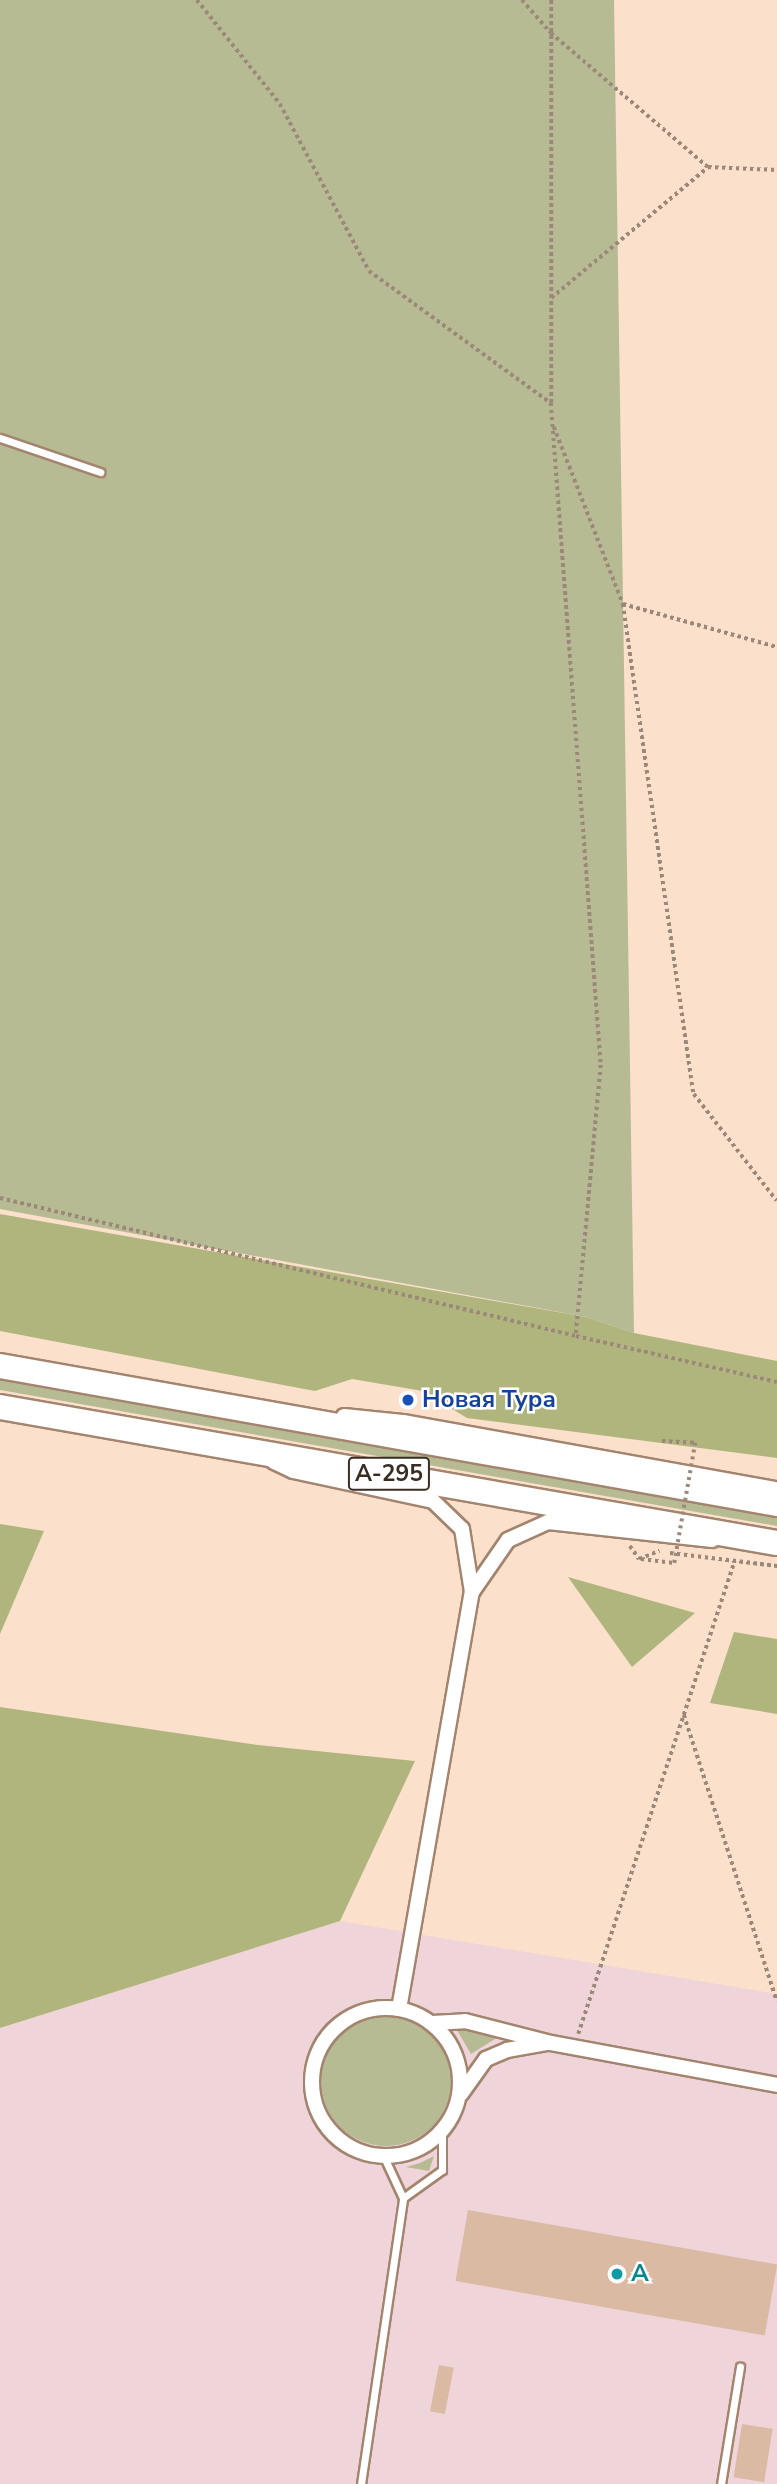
<!DOCTYPE html>
<html>
<head>
<meta charset="utf-8">
<style>
	body { margin:0 }
	#map { position:relative; width:777px; height:2484px; overflow:hidden; background:#fbe0cc; font-family:"Nunito Sans",sans-serif }
	div>[style] { position:absolute }
	.commercial>* { inset:0; background:#efd4d9 }
	.green>* { inset:0; background:#b7bb94 }
	.round { border-radius:50% }
	.forest>* { inset:0; background:#b0b57e }
	.building>* { inset:0; background:#dabaa2; transform-origin:0 0 }
	.path>* { height:3.5px; margin-top:-1.75px; transform-origin:0; background:repeating-linear-gradient(90deg,#9c8879 0 3.5px,transparent 0 7px) }
	.roads { filter:drop-shadow(2px 0 #a3846e) drop-shadow(-2px 0 #a3846e) drop-shadow(0 2px #a3846e) drop-shadow(0 -2px #a3846e) }
	.service>* { height:7px; margin:-3.5px; padding:0 3.5px; transform-origin:3.5px; border-radius:3.5px; background:#fff }
	.minor>* { height:14px; margin:-7px; padding:0 7px; transform-origin:7px; border-radius:7px; background:#fff }
	.minor>.ring { margin:-7px; padding:0; box-sizing:content-box; background:none; border:14px solid #fff; border-radius:50% }
	.trunk>* { height:24px; margin:-12px; padding:0 12px; transform-origin:12px; border-radius:12px; background:#fff }
	.path-bridge>* { height:3.5px; margin-top:-1.75px; transform-origin:0; background:repeating-linear-gradient(90deg,#9c8879 0 3.5px,transparent 0 7px) }
	.dots>* { width:19px; height:19px; translate:-50% -50%; box-sizing:border-box; border:4px solid #fff; border-radius:50% }
	span { translate:-50% -50%; white-space:nowrap; text-align:center; line-height:1.15; -webkit-text-stroke:5px #fff; paint-order:stroke }
	.shield-label span { padding:2px 5px; background:#fff; border:2px solid; border-radius:5px; -webkit-text-stroke-width:0 }
	.shield-label { font-size:23px; color:#392c23; font-weight:700 }
	.transit-label { font-size:24px; color:#164399; font-weight:700 }
	.left { translate:0 -50%; text-align:left }
	.culture-label { font-size:24px; color:#0d838f; font-weight:700 }
</style>
</head>
<body>
<div id="map">
	<div class="commercial">
		<div style="clip-path:polygon(340px 1921px,777px 1994px,777px 2484px,0 2484px,0 2028px)"></div>
	</div>
	<div class="green">
		<div style="clip-path:polygon(0 0,614px 0,634px 1333px,586px 1317px,0 1209px)"></div>
		<div style="clip-path:polygon(0 1380px,777px 1514px,777px 1526px,0 1390px)"></div>
		<div class="round" style="left:321px;top:2016px;width:130px;height:130px"></div>
		<div style="clip-path:polygon(454px 2025px,514px 2037px,495px 2039px,471px 2054px)"></div>
		<div style="clip-path:polygon(434px 2156px,429px 2171px,406px 2167px,420px 2163px)"></div>
	</div>
	<div class="forest">
		<div style="clip-path:polygon(0 1214px,586px 1317px,634px 1333px,777px 1361px,777px 1458px,467px 1418px,423px 1391px,352px 1379px,315px 1391px,0 1331px)"></div>
		<div style="clip-path:polygon(0 1524px,44px 1531px,0 1634px)"></div>
		<div style="clip-path:polygon(568px 1577px,695px 1613px,632px 1667px)"></div>
		<div style="clip-path:polygon(734px 1632px,777px 1639px,777px 1714px,710px 1703px)"></div>
		<div style="clip-path:polygon(0 1707px,258px 1745px,415px 1761px,340px 1921px,0 2028px)"></div>
	</div>
	<div class="building">
		<div style="left:468px;top:2210px;width:314px;height:72px;rotate:10deg"></div>
		<div style="left:439px;top:2365px;width:15px;height:47px;rotate:11deg"></div>
		<div style="left:742px;top:2424px;width:31px;height:54px;rotate:9deg"></div>
	</div>
	<div class="path">
		<div style="left:197px;top:0;width:133px;rotate:51.4deg"></div>
		<div style="left:280px;top:104px;width:189px;rotate:61.9deg"></div>
		<div style="left:369px;top:271px;width:225px;rotate:36deg"></div>
		<div style="left:551px;top:403px;width:664px;rotate:85.68deg"></div>
		<div style="left:601px;top:1065px;width:272px;rotate:95.3deg"></div>
		<div style="left:576px;top:1336px;width:206px;rotate:12.9deg"></div>
		<div style="left:522px;top:0;width:44px;rotate:48.7deg"></div>
		<div style="left:551px;top:33px;width:206px;rotate:40.5deg"></div>
		<div style="left:708px;top:167px;width:69px;rotate:2.5deg"></div>
		<div style="left:551px;top:298px;width:204px;rotate:-39.8deg"></div>
		<div style="left:551px;top:403px;width:403px;rotate:-90deg"></div>
		<div style="left:554px;top:427px;width:190px;rotate:68.7deg"></div>
		<div style="left:623px;top:604px;width:495px;rotate:81.8deg"></div>
		<div style="left:694px;top:1094px;width:135px;rotate:52.2deg"></div>
		<div style="left:623px;top:604px;width:160px;rotate:15.6deg"></div>
		<div style="left:0;top:1198px;width:592px;rotate:13.47deg"></div>
		<div style="left:662px;top:1441px;width:33px;rotate:3deg"></div>
		<div style="left:630px;top:1546px;width:16px;rotate:55deg"></div>
		<div style="left:639px;top:1559px;width:22px;rotate:-22deg"></div>
		<div style="left:670px;top:1553px;width:108px;rotate:6.9deg"></div>
		<div style="left:641px;top:1559px;width:33px;rotate:7deg"></div>
		<div style="left:684px;top:1715px;width:301px;rotate:72deg"></div>
		<div style="left:578px;top:2034px;width:498px;rotate:-71.7deg"></div>
	</div>
	<div class="roads">
		<div class="service">
			<div style="left:0;top:438px;width:106px;rotate:18.8deg"></div>
			<div style="left:403px;top:2198px;width:48px;rotate:-35.7deg"></div>
			<div style="left:442px;top:2170px;width:38px;rotate:-90deg"></div>
			<div style="left:361px;top:2484px;width:289px;rotate:-81.6deg"></div>
			<div style="left:403px;top:2198px;width:45px;rotate:-114.9deg"></div>
			<div style="left:721px;top:2484px;width:119px;rotate:-80.8deg"></div>
		</div>
		<div class="minor">
			<div style="left:344px;top:1416px;width:59px;rotate:5.8deg"></div>
			<div style="left:403px;top:1422px;width:380px;rotate:10.2deg"></div>
			<div style="left:274px;top:1462px;width:21px;rotate:25deg"></div>
			<div style="left:293px;top:1471px;width:143px;rotate:12.1deg"></div>
			<div style="left:433px;top:1501px;width:40px;rotate:44deg"></div>
			<div style="left:462px;top:1529px;width:64px;rotate:81deg"></div>
			<div style="left:472px;top:1592px;width:63px;rotate:-55.3deg"></div>
			<div style="left:508px;top:1540px;width:44px;rotate:-24.2deg"></div>
			<div style="left:548px;top:1522px;width:165px;rotate:6.3deg"></div>
			<div class="ring" style="left:312px;top:2008px;width:134px;height:134px"></div>
			<div style="left:399px;top:2009px;width:423px;rotate:-80.1deg"></div>
			<div style="left:432px;top:2023px;width:33px;rotate:-3deg"></div>
			<div style="left:465px;top:2021px;width:89px;rotate:14.3deg"></div>
			<div style="left:551px;top:2043px;width:230px;rotate:10.5deg"></div>
			<div style="left:461px;top:2094px;width:43px;rotate:-54.5deg"></div>
			<div style="left:486px;top:2059px;width:23px;rotate:-23deg"></div>
			<div style="left:507px;top:2050px;width:40px;rotate:-10deg"></div>
		</div>
		<div class="trunk">
			<div style="left:0;top:1366px;width:789px;rotate:10.07deg"></div>
			<div style="left:0;top:1407px;width:789px;rotate:9.93deg"></div>
		</div>
	</div>
	<div class="path-bridge">
		<div style="left:674px;top:1563px;width:122px;rotate:-80.1deg"></div>
	</div>
	<div class="dots">
		<div style="left:408px;top:1400px;background:#1a4fb4"></div>
		<div style="left:617px;top:2274px;background:#0f9aa8"></div>
	</div>
	<div class="shield-label">
		<span style="left:389px;top:1474px">А-295</span>
	</div>
	<div class="transit-label">
		<span class="left" style="left:422px;top:1400px">Новая Тура</span>
	</div>
	<div class="culture-label">
		<span class="left" style="left:631px;top:2274px">А</span>
	</div>
</div>
</body>
</html>
